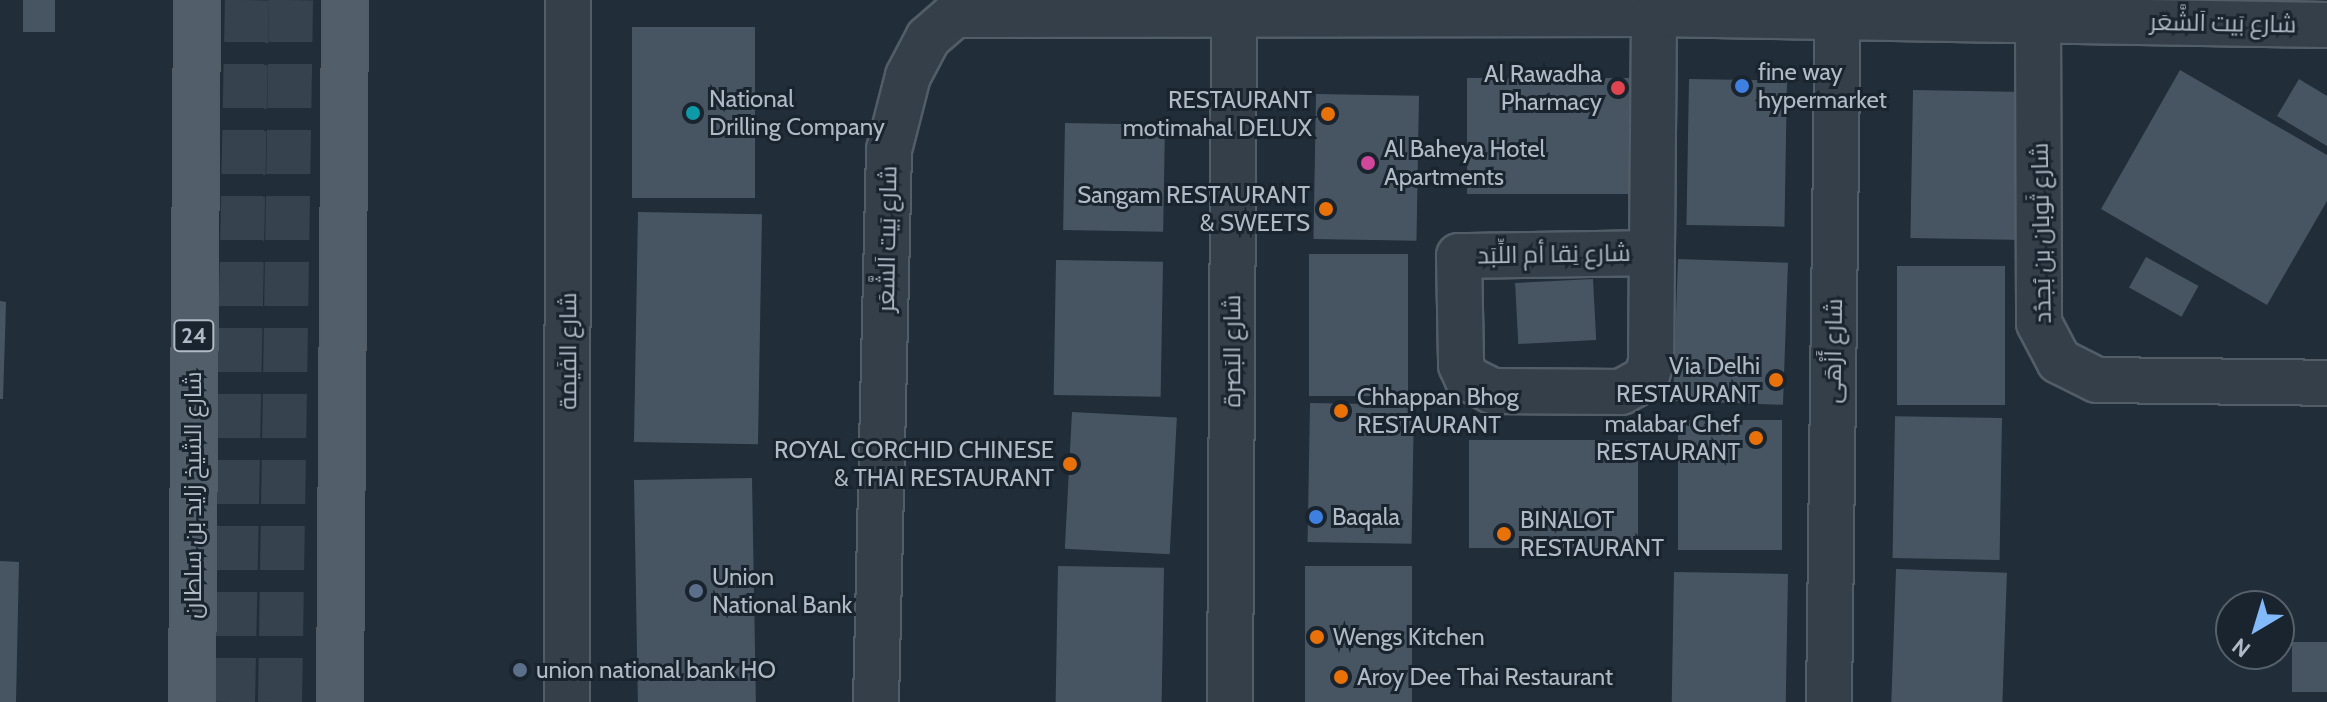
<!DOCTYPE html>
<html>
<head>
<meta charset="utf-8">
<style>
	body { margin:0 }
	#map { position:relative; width:2327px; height:702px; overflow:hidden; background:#212d39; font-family:Cabin,Cairo,sans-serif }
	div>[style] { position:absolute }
	.building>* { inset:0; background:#475563; transform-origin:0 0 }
	.highway-tunnel>* { height:44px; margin-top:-22px; transform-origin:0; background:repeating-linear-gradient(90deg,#36424e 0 44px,transparent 0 66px) }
	.roads { filter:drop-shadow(2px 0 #525d67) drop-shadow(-2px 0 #525d67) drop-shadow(0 2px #525d67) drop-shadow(0 -2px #525d67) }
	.minor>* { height:44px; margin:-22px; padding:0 22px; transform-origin:22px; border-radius:22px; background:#353f49 }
	.major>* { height:44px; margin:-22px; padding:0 22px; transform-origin:22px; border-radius:22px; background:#525e6a }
	.dots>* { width:22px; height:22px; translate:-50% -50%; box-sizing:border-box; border:4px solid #1a242e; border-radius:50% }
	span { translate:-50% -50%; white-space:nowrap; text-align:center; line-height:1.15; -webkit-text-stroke:6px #1a242e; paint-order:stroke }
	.shield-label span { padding:2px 6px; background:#1a242e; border:2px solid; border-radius:6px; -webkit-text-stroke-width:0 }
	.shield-label { font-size:22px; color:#afbac6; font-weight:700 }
	.street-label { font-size:24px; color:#afbac6 }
	.poi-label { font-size:24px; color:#afbac6 }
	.left { translate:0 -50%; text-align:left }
	.right { translate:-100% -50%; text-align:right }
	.north { position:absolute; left:2215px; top:590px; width:80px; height:80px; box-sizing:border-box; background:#1a242e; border:2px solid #56606b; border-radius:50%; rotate:218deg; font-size:22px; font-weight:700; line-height:32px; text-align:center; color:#afbac6 }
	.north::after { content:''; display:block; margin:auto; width:28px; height:36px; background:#82b9f8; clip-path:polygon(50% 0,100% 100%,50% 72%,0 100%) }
</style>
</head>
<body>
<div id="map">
	<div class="building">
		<div style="left:23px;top:0;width:32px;height:32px"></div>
		<div style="left:632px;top:27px;width:123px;height:171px"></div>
		<div style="clip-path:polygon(2180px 70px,2327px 155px,2327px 201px,2267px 305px,2101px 209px)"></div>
		<div style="left:1467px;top:78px;width:163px;height:116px"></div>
		<div style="left:1689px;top:79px;width:98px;height:146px;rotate:1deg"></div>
		<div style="clip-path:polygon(2299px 79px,2327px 96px,2327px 146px,2277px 116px)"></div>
		<div style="left:1913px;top:90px;width:114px;height:148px;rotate:1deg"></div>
		<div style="left:1316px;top:94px;width:103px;height:145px;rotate:1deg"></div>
		<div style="left:1065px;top:123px;width:100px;height:107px;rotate:1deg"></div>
		<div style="left:638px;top:212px;width:124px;height:230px;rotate:1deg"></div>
		<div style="left:1309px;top:254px;width:99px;height:142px"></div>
		<div style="left:2146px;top:257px;width:60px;height:35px;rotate:29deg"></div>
		<div style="left:1678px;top:259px;width:110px;height:142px;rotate:2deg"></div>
		<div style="left:1056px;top:260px;width:107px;height:135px;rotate:1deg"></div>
		<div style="left:2005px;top:266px;width:139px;height:108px;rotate:90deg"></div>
		<div style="left:1593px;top:279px;width:61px;height:78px;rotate:87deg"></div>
		<div style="clip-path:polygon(0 301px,6px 302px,3px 399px,0 399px)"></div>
		<div style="left:1310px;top:403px;width:104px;height:139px;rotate:1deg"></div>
		<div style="left:1072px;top:412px;width:105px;height:137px;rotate:3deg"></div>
		<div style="left:2002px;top:418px;width:142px;height:107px;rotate:91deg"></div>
		<div style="left:1782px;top:420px;width:130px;height:104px;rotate:90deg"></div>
		<div style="left:1469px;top:440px;width:169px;height:108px"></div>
		<div style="left:752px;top:478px;width:224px;height:118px;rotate:89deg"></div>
		<div style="clip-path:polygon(0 561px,19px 562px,16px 702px,0 702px)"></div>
		<div style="left:1058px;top:566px;width:106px;height:136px;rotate:1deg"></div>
		<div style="left:1412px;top:566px;width:136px;height:107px;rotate:90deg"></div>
		<div style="left:1896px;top:569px;width:111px;height:133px;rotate:2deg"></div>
		<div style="left:1674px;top:572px;width:114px;height:130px;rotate:1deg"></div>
		<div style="left:2292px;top:642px;width:35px;height:50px"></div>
	</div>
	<div class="highway-tunnel">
		<div style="left:233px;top:702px;width:702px;rotate:-88.86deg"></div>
		<div style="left:280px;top:702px;width:702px;rotate:-89.1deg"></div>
	</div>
	<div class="roads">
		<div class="minor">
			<div style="left:2038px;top:19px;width:304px;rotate:89.8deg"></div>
			<div style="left:2039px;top:323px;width:43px;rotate:62.2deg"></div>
			<div style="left:2059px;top:361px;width:42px;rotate:26.6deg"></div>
			<div style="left:2097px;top:380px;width:230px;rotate:0.7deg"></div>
			<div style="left:1652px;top:253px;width:193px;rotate:179.1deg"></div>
			<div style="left:1459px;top:256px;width:109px;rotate:88.9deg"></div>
			<div style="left:1461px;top:365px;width:14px;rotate:65deg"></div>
			<div style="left:1467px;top:378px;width:28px;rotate:27deg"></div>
			<div style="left:1492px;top:391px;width:129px;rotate:0.4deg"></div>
			<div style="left:1621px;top:392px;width:29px;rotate:-29deg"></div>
			<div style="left:1646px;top:378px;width:16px;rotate:-72deg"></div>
			<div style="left:1651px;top:363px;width:349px;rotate:-89.5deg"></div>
			<div style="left:567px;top:702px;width:702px;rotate:-89.92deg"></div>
			<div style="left:876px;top:702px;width:552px;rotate:-88.65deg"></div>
			<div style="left:889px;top:150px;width:76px;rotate:-75.6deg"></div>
			<div style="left:908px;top:76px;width:43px;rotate:-62.2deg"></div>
			<div style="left:928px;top:38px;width:35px;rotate:-41deg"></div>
			<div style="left:954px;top:15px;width:700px;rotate:-0.08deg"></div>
			<div style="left:1654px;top:14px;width:673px;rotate:0.94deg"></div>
			<div style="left:1230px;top:702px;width:702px;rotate:-89.67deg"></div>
			<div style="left:1829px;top:702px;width:702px;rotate:-89.27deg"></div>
		</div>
		<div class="major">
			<div style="left:192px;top:702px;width:702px;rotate:-89.59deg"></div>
			<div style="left:340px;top:702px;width:702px;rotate:-89.59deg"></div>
		</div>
	</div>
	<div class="dots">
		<div style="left:1742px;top:86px;background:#3f7fe0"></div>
		<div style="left:1618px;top:88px;background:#e0444e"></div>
		<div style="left:693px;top:113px;background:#0f9aa8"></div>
		<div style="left:1328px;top:114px;background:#e8710a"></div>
		<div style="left:1368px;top:163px;background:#d1479c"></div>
		<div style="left:1326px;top:209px;background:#e8710a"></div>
		<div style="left:1776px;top:380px;background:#e8710a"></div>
		<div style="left:1341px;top:411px;background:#e8710a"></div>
		<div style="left:1756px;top:438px;background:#e8710a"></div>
		<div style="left:1070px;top:464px;background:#e8710a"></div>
		<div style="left:1316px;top:517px;background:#3f7fe0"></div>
		<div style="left:1504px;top:534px;background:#e8710a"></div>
		<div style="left:696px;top:591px;background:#5c6f8a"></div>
		<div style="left:1317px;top:637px;background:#e8710a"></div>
		<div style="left:520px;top:670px;background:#5c6f8a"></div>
		<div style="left:1341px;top:677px;background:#e8710a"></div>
	</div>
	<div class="shield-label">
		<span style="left:194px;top:336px">24</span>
	</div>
	<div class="street-label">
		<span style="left:2223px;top:23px;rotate:1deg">شارع بَيت اَلشَّعَر</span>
		<span style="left:2041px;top:233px;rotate:-91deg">شارع ثَوبان بن بُجدُد</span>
		<span style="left:887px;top:239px;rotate:-89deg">شارع بَيت اَلشَّعَر</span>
		<span style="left:1554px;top:254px;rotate:-1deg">شارع نِقا أم اللِّبَد</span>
		<span style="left:568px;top:351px;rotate:-90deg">شارع الفَيمة</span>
		<span style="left:1232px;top:351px;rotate:-90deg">شارع البَصرة</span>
		<span style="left:1833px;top:351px;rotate:-89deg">شارع أَزْهَى</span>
		<span style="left:193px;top:495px;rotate:-90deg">شارع الشيخ زايد بن سلطان</span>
	</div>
	<div class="poi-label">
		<span class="left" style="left:1758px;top:86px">fine way<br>hypermarket</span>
		<span class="right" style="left:1602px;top:88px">Al Rawadha<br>Pharmacy</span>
		<span class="left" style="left:709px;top:113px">National<br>Drilling Company</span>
		<span class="right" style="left:1312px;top:114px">RESTAURANT<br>motimahal DELUX</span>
		<span class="left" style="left:1384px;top:163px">Al Baheya Hotel<br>Apartments</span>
		<span class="right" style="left:1310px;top:209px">Sangam RESTAURANT<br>&amp; SWEETS</span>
		<span class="right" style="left:1760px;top:380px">Via Delhi<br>RESTAURANT</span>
		<span class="left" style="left:1357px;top:411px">Chhappan Bhog<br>RESTAURANT</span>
		<span class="right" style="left:1740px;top:438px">malabar Chef<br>RESTAURANT</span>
		<span class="right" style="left:1054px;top:464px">ROYAL CORCHID CHINESE<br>&amp; THAI RESTAURANT</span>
		<span class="left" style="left:1332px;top:517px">Baqala</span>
		<span class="left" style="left:1520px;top:534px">BINALOT<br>RESTAURANT</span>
		<span class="left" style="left:712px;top:591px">Union<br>National Bank</span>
		<span class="left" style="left:1333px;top:637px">Wengs Kitchen</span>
		<span class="left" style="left:536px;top:670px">union national bank HO</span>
		<span class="left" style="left:1357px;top:677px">Aroy Dee Thai Restaurant</span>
	</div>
	<div class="north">N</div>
</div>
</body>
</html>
